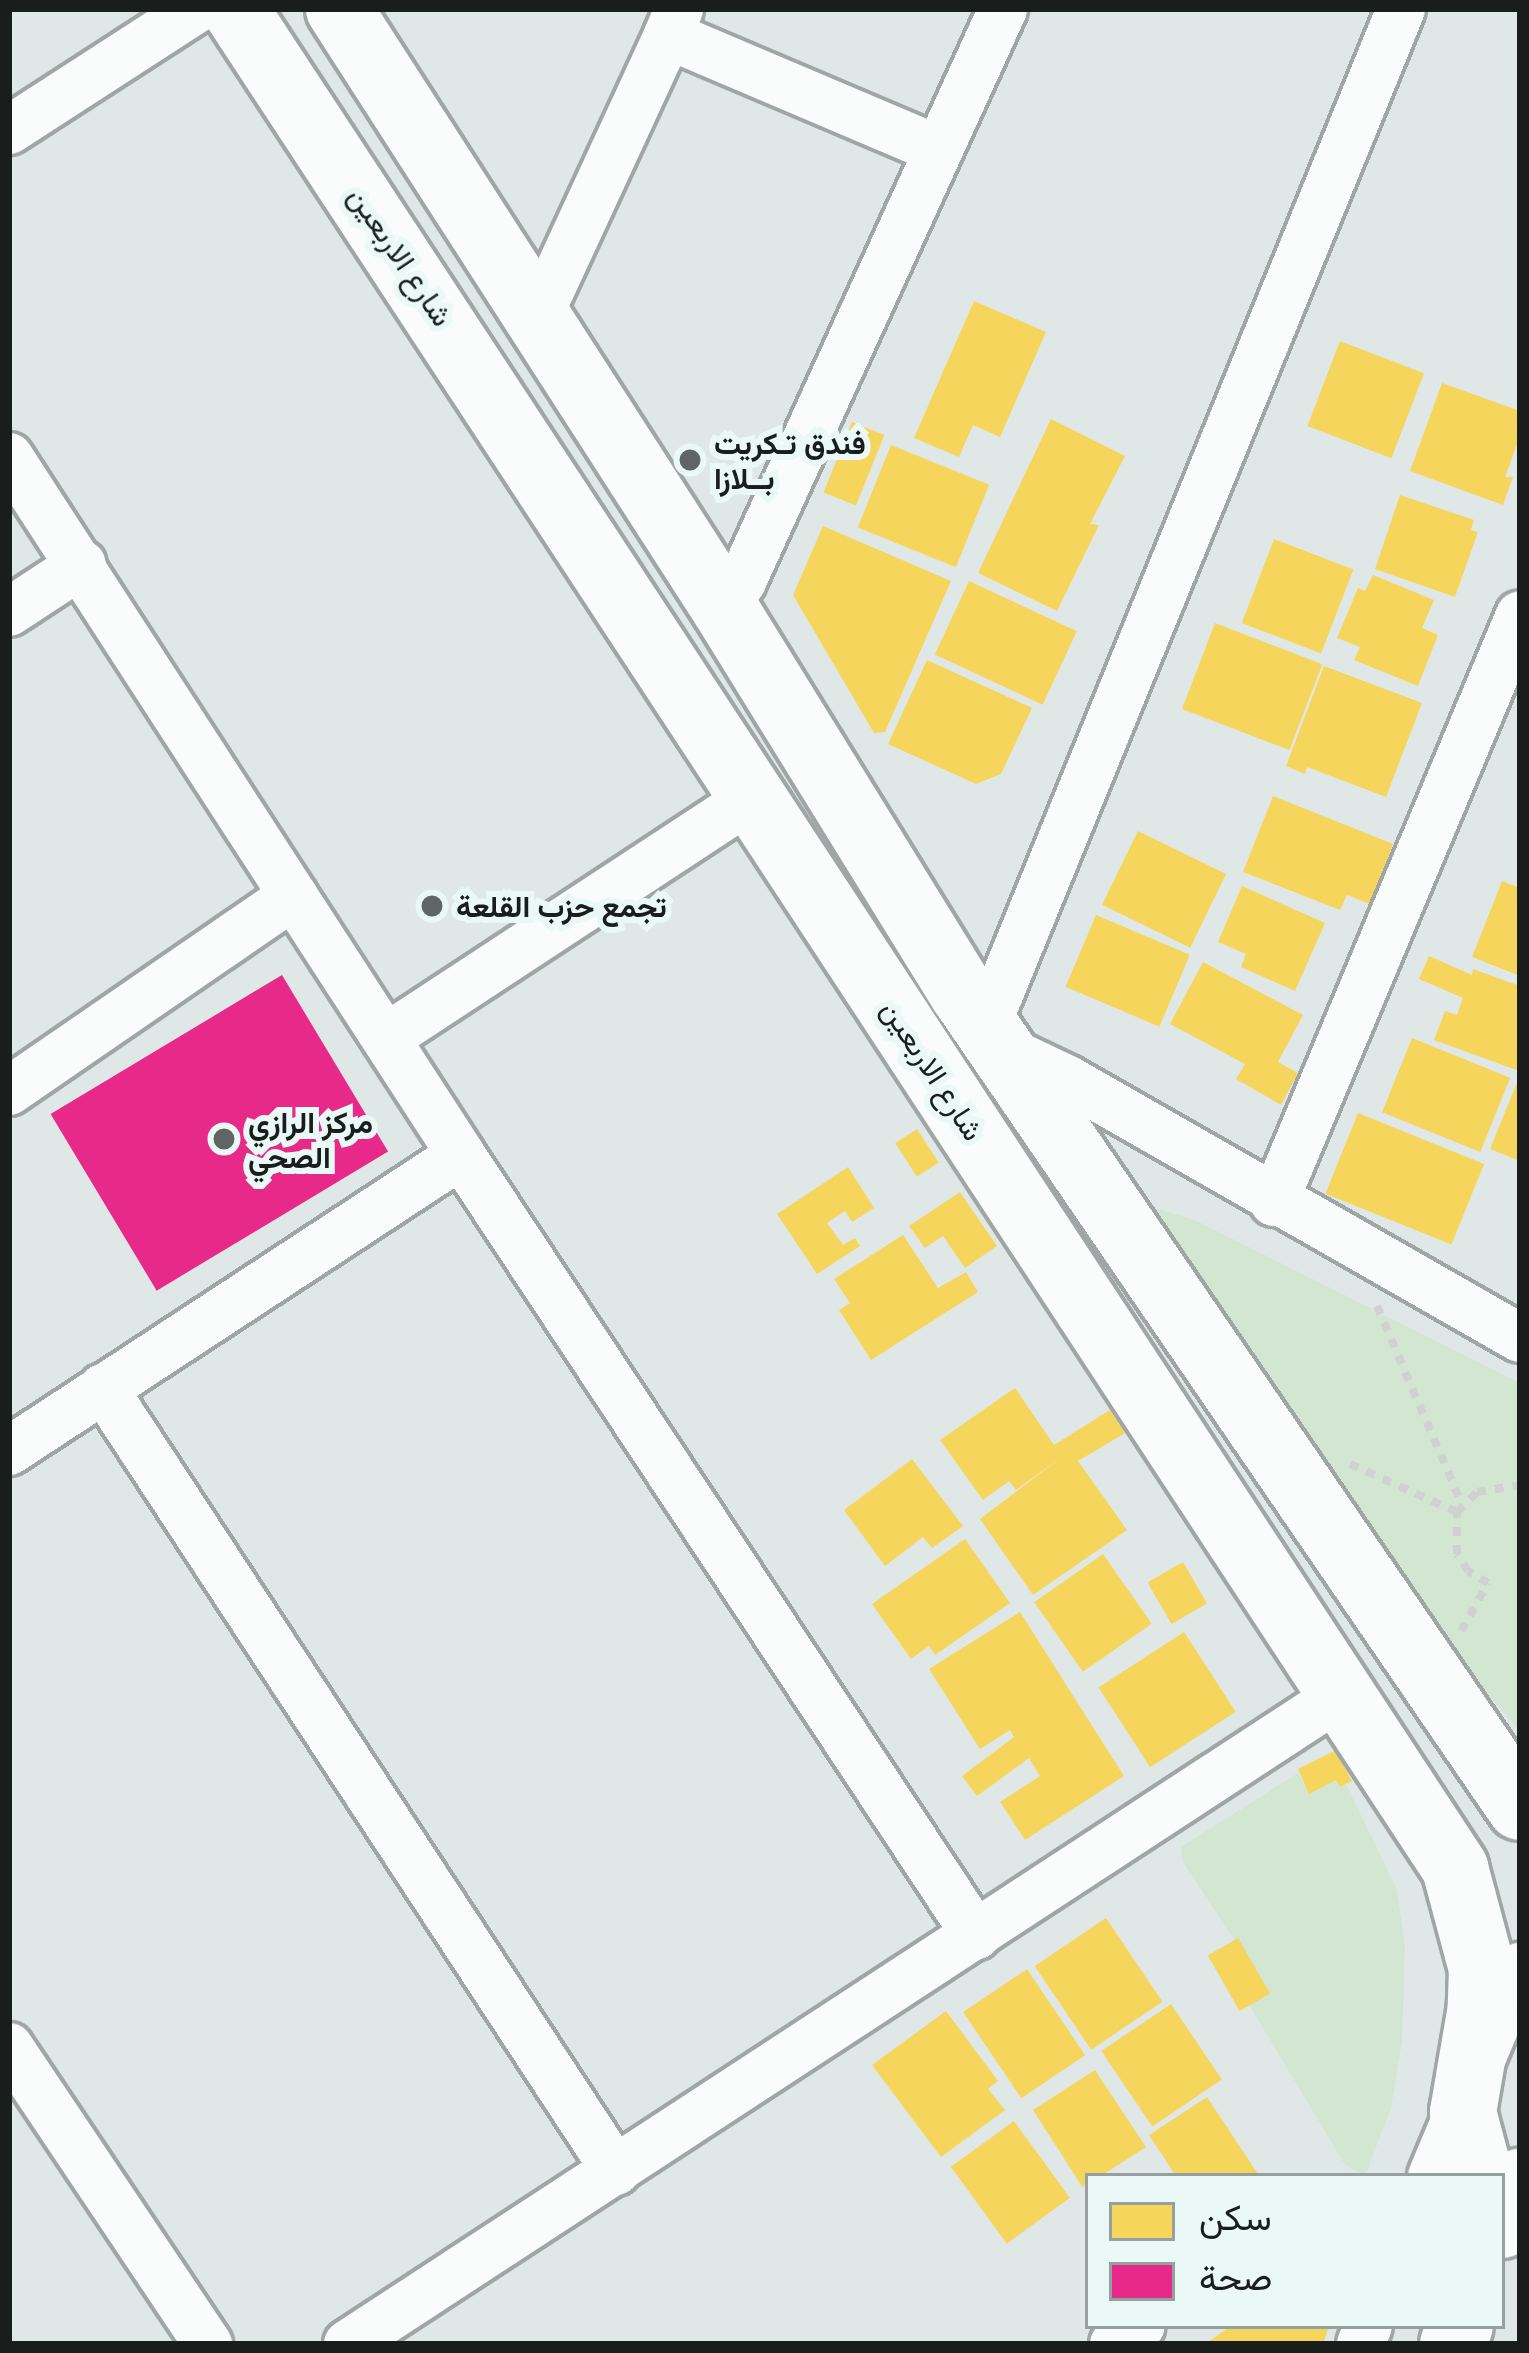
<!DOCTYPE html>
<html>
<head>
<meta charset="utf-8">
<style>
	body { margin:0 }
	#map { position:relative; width:1529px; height:2353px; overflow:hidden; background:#e0e8e7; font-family:Merriweather,Vazirmatn,serif }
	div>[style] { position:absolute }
	.green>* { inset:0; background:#d2e6d1 }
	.homes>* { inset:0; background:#f6d55c; transform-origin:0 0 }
	.health>* { inset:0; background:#e7298a; transform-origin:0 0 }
	.path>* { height:8px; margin-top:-4px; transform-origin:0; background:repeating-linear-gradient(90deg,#cfd2d1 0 9px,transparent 0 18px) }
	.roads { filter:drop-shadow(3px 0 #a0a6a5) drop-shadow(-3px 0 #a0a6a5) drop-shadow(0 3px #a0a6a5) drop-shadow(0 -3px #a0a6a5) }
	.minor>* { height:48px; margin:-24px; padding:0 24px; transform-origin:24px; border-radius:24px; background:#fafcfb }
	.secondary>* { height:66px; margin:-33px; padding:0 33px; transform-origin:33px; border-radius:33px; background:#fafcfb }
	.dots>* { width:33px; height:33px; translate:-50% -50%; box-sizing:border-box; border:6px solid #eaf9f6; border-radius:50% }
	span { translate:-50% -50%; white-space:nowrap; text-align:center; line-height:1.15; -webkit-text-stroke:12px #eaf9f6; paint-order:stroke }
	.street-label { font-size:30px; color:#191e1d }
	.poi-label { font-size:30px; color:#191e1d; font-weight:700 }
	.left { translate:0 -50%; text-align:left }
	.frame { position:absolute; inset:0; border:12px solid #191e1d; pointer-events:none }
	.legend { position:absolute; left:1085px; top:2173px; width:420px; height:156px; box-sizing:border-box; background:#eaf9f6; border:3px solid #96a19f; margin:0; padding:15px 21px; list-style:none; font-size:36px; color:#191e1d }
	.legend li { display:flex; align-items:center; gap:24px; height:60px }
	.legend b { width:60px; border:3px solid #96a19f }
</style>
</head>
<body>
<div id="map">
	<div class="green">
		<div style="clip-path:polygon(1124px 1199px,1195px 1220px,1520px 1383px,1520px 1731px,1403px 1596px)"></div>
		<div style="clip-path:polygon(1298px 1773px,1309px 1793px,1336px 1780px,1340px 1787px,1346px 1784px,1397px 1890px,1405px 1946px,1402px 2041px,1391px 2108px,1365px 2176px,1345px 2165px,1249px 2005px,1269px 1993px,1183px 1862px,1181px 1847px)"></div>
	</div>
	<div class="homes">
		<div style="clip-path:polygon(974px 301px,1046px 332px,1000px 437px,973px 425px,959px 457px,914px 438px)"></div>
		<div style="left:1340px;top:341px;width:90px;height:91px;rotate:21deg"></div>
		<div style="clip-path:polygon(1442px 383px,1520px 411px,1520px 436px,1505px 477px,1513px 477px,1503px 505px,1410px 471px)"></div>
		<div style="clip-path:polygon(1051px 419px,1125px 456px,1090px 524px,1099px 525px,1057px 611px,978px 573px)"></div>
		<div style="left:852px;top:422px;width:35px;height:76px;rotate:22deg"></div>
		<div style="left:891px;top:445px;width:106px;height:89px;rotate:22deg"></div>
		<div style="clip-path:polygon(1400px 495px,1474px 520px,1471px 530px,1478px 532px,1455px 597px,1375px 569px)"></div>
		<div style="clip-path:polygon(823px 526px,951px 581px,885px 732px,874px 733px,793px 595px)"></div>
		<div style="left:1274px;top:539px;width:85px;height:90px;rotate:21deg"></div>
		<div style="clip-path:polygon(1373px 575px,1434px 600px,1422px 628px,1438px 635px,1418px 686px,1354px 660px,1360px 647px,1337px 638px,1358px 588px,1365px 591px)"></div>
		<div style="left:969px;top:581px;width:119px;height:81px;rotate:25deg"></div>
		<div style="left:1215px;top:623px;width:115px;height:92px;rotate:21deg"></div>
		<div style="clip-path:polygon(927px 660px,1032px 708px,1001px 774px,976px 784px,888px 744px)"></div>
		<div style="clip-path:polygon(1324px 666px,1422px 703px,1386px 797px,1307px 767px,1305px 774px,1286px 766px)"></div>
		<div style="clip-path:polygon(1273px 796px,1393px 844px,1370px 904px,1347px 895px,1340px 910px,1243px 872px)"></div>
		<div style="left:1138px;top:831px;width:98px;height:82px;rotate:26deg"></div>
		<div style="clip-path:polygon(1502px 881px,1520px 888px,1520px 976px,1472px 957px)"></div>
		<div style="clip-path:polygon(1242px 886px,1325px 923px,1295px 991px,1241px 967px,1246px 954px,1218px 942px)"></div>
		<div style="left:1096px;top:915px;width:102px;height:78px;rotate:23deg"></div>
		<div style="clip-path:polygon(1429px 956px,1472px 975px,1473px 969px,1520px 986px,1519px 1071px,1434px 1040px,1445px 1011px,1457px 1015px,1463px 998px,1419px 979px)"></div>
		<div style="clip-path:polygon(1203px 962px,1303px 1015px,1278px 1062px,1298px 1073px,1281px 1105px,1236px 1079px,1245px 1064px,1170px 1024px)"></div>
		<div style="left:1412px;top:1038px;width:106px;height:80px;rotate:22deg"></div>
		<div style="clip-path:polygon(1520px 1075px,1520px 1161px,1490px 1149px)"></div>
		<div style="left:1358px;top:1113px;width:136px;height:87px;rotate:22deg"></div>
		<div style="left:917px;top:1129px;width:40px;height:26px;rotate:57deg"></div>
		<div style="clip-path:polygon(848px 1167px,874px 1208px,852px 1222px,845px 1211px,827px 1223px,843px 1245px,855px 1238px,860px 1246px,817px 1274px,777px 1214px)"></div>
		<div style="clip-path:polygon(960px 1192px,997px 1246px,965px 1268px,943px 1236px,925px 1248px,909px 1226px)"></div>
		<div style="clip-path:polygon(903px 1235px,938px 1288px,966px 1272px,978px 1292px,871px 1360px,839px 1310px,850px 1303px,834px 1279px)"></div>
		<div style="clip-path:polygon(1015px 1388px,1054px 1445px,1110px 1410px,1125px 1433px,1078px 1461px,1127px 1530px,1033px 1595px,980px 1519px,1063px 1456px,1016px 1490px,1009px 1481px,983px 1500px,940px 1440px)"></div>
		<div style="clip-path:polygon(912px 1459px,963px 1526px,932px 1548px,923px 1537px,885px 1566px,844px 1510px)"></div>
		<div style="clip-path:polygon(965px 1539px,1010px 1603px,935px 1655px,929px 1646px,911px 1659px,872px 1604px)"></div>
		<div style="left:1103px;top:1554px;width:85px;height:84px;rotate:55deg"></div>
		<div style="left:1183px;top:1562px;width:48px;height:41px;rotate:60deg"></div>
		<div style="clip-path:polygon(1020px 1612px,1124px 1776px,1025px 1840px,1000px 1802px,1040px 1776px,1029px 1758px,977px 1796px,962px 1776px,1014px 1737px,1010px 1730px,980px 1749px,929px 1669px)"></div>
		<div style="left:1184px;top:1632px;width:95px;height:102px;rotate:57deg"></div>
		<div style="clip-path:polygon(1336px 1750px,1352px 1781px,1340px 1787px,1336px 1780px,1309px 1794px,1298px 1769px)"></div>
		<div style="left:1106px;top:1918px;width:101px;height:86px;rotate:56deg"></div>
		<div style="left:1238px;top:1938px;width:64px;height:35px;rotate:60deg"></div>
		<div style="left:1027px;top:1969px;width:104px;height:77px;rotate:56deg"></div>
		<div style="left:1171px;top:2004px;width:91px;height:84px;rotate:56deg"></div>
		<div style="clip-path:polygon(946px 2011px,998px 2081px,988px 2089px,1005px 2110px,941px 2157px,872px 2065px)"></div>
		<div style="clip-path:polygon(1095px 2070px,1146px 2147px,1101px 2176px,1088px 2176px,1083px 2188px,1033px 2110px)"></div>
		<div style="clip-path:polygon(1207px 2097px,1258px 2174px,1255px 2176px,1176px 2176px,1149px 2135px)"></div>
		<div style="left:1014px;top:2121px;width:95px;height:78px;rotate:54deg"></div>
		<div style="clip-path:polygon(1231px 2326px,1329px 2326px,1323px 2344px,1205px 2344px)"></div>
	</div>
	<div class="health">
		<div style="left:282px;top:975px;width:206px;height:270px;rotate:59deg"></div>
	</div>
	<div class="path">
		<div style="left:1377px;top:1306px;width:215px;rotate:66.8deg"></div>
		<div style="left:1350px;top:1464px;width:117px;rotate:24.2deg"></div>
		<div style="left:1461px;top:1631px;width:55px;rotate:-60.6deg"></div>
		<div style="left:1488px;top:1583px;width:23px;rotate:-149deg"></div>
		<div style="left:1468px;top:1571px;width:20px;rotate:-123deg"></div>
		<div style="left:1457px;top:1554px;width:42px;rotate:-90deg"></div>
		<div style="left:1457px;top:1512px;width:28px;rotate:-45deg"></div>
		<div style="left:1477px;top:1492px;width:44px;rotate:-9.2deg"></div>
	</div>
	<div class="roads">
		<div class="minor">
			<div style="left:679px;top:9px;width:28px;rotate:113deg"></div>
			<div style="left:668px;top:35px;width:292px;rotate:23deg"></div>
			<div style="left:9px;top:130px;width:223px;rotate:-32.9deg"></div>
			<div style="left:536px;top:321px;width:315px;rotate:-65.2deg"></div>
			<div style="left:9px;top:457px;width:832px;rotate:57.07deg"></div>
			<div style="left:724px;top:607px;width:32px;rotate:-55deg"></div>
			<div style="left:742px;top:581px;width:629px;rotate:-65.47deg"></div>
			<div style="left:9px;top:612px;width:87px;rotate:-33.3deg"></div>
			<div style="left:986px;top:1026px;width:1098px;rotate:-67.8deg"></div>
			<div style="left:389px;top:1036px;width:438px;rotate:-33.3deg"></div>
			<div style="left:1001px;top:1048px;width:74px;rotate:25.5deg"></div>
			<div style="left:1068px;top:1080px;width:520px;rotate:29.72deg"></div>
			<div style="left:9px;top:1091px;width:345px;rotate:-34.5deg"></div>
			<div style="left:1274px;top:1202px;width:636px;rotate:-67.26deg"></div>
			<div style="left:103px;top:1388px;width:936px;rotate:56.77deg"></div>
			<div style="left:9px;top:1451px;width:540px;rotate:-33.22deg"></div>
			<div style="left:461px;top:1155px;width:935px;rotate:56.56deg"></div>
			<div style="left:9px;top:2047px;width:358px;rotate:56.2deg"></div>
			<div style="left:1432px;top:2176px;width:227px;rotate:-67.2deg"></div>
			<div style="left:348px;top:2344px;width:1190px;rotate:-33.17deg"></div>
			<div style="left:1114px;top:2344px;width:32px;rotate:-34deg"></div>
			<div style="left:1361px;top:2344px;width:19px;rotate:-69deg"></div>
		</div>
		<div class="secondary">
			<div style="left:235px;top:9px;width:2224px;rotate:56.72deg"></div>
			<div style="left:1455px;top:1868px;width:105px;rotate:75deg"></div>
			<div style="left:1482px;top:1969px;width:38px;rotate:92deg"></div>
			<div style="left:1481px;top:2007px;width:107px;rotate:99.7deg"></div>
			<div style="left:1463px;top:2112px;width:66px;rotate:75.1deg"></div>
			<div style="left:339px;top:9px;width:711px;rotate:57.23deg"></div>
			<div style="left:724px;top:607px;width:456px;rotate:58.3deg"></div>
			<div style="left:964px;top:995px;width:984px;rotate:55.6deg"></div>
			<div style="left:1502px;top:2225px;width:47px;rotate:-67.3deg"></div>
			<div style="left:1453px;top:2344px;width:19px;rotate:-69deg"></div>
		</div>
	</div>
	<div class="dots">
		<div style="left:690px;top:460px;background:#5f6564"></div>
		<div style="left:432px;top:906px;background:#5f6564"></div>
		<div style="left:224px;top:1139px;background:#5f6564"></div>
	</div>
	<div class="street-label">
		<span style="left:401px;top:256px;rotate:56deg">شارع الاربعين</span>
		<span style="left:933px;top:1070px;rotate:57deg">شارع الاربعين</span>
	</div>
	<div class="poi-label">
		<span class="left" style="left:714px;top:460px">فندق تـكريت<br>بــلازا</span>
		<span class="left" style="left:456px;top:906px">تجمع حزب القلعة</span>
		<span class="left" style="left:248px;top:1139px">مركز الرازي<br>الصحي</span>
	</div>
	<div class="frame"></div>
	<ul class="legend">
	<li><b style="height:33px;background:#f6d55c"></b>سكن</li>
	<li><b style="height:33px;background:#e7298a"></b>صحة</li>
	</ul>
</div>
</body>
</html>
